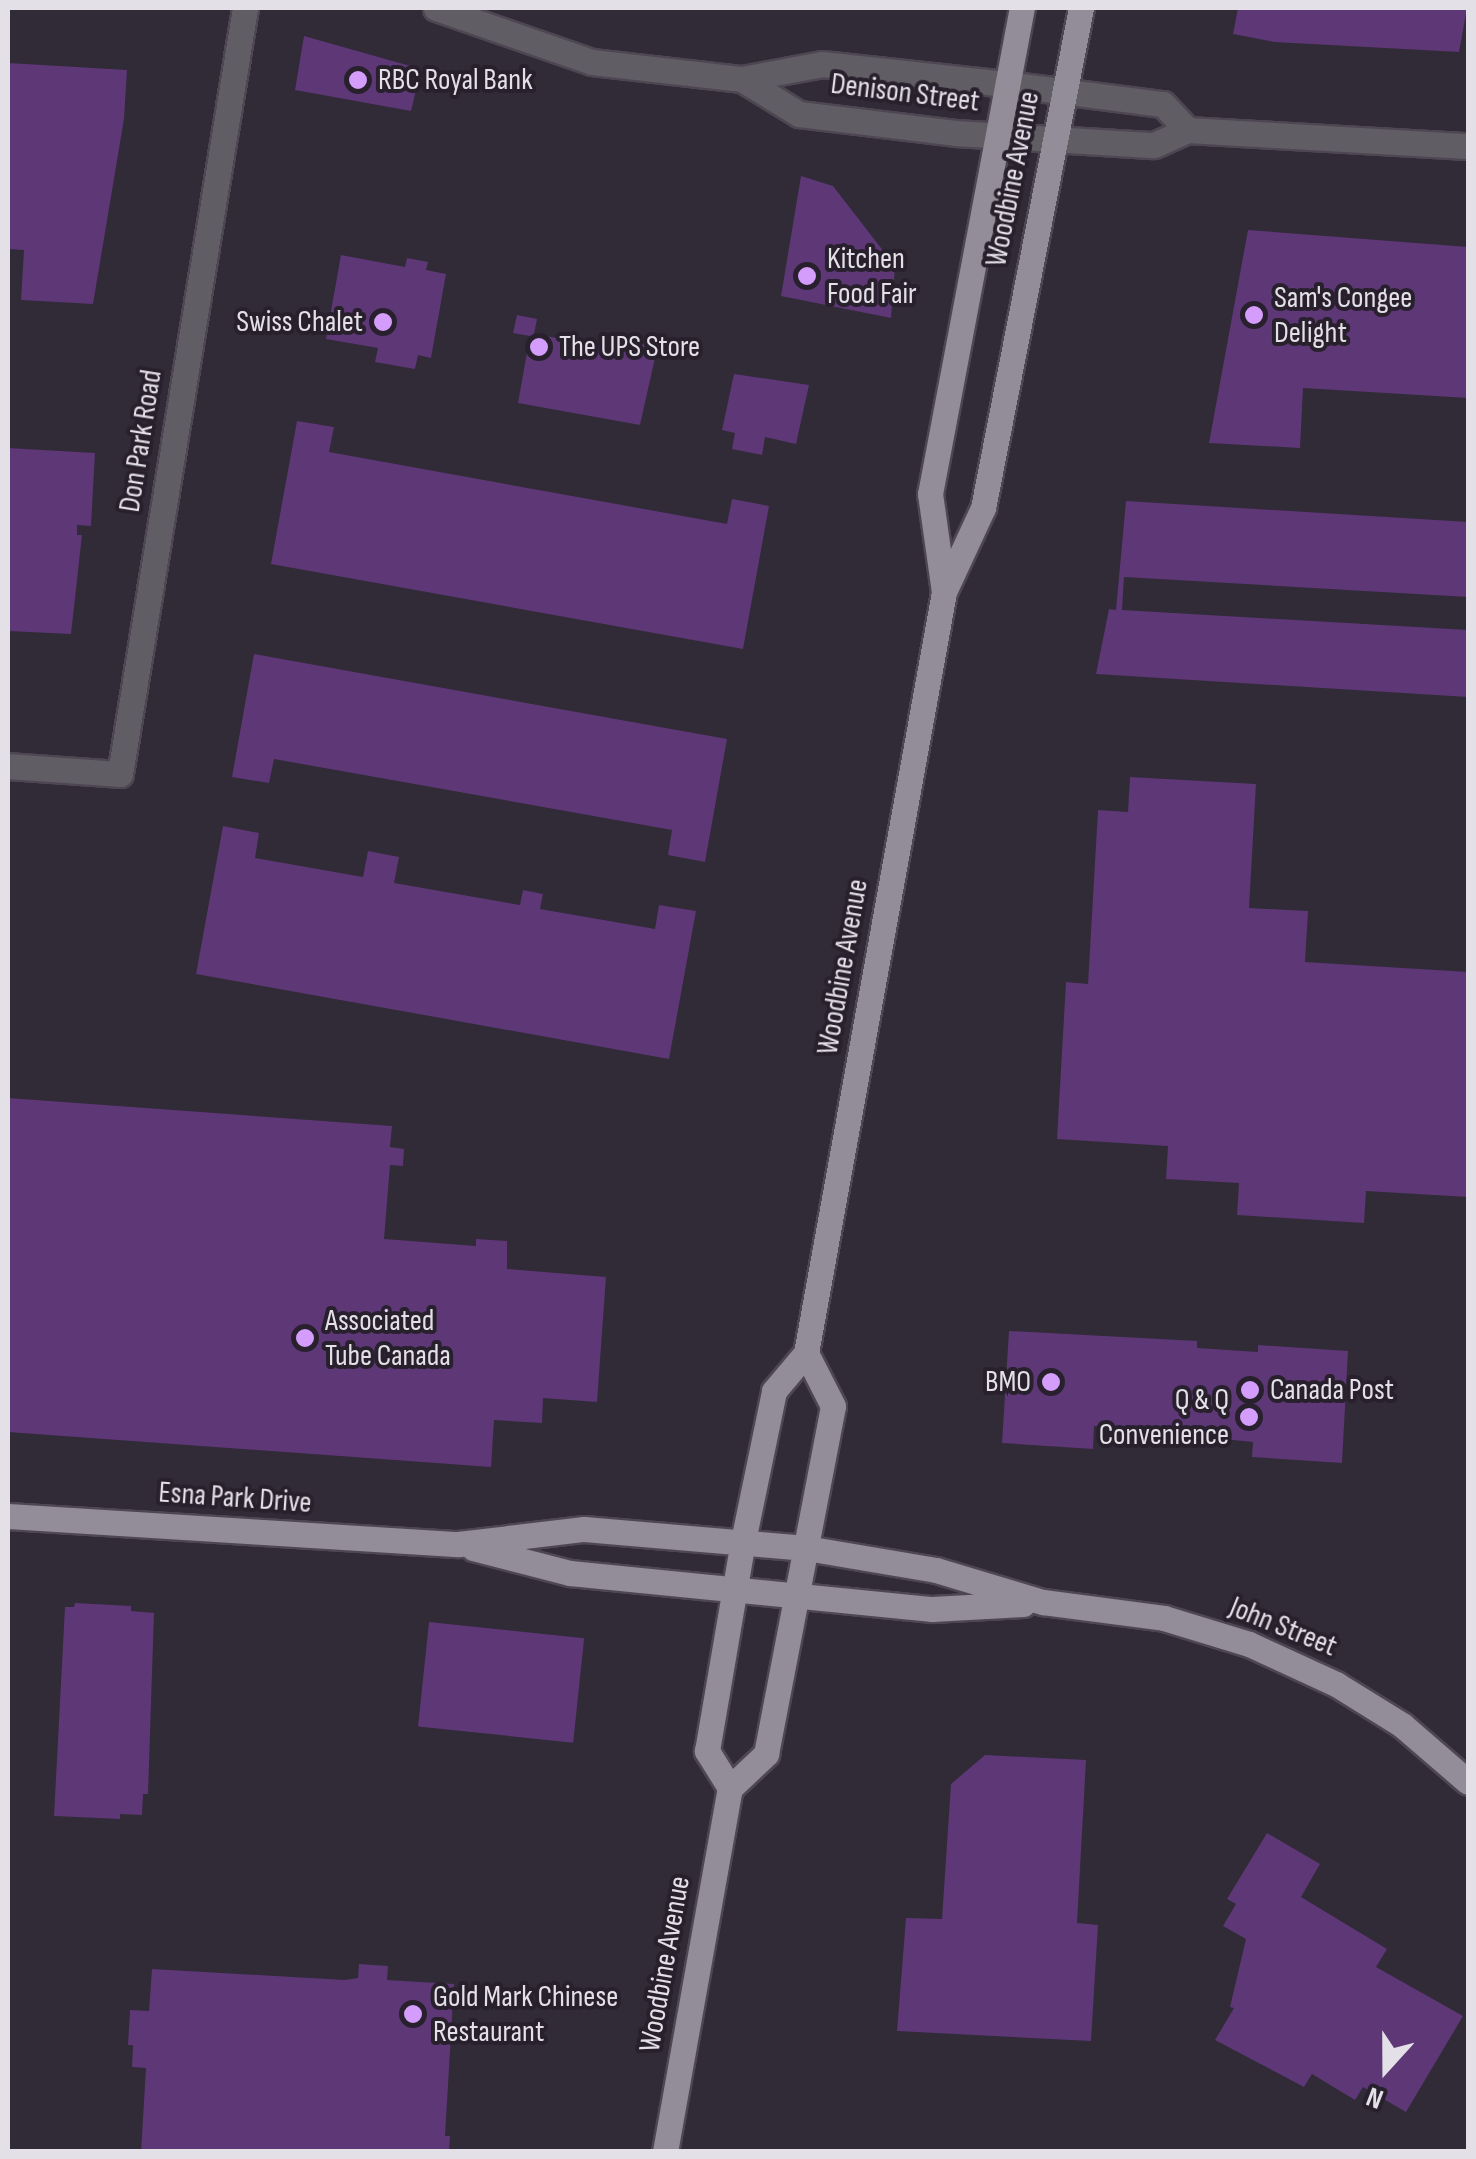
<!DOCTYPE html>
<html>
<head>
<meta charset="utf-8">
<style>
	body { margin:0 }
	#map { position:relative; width:1476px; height:2159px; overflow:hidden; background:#312a37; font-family:"Sofia Sans Condensed",sans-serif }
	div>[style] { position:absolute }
	.building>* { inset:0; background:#5d3776; transform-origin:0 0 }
	.roads { filter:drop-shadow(2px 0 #4e4753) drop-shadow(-2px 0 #4e4753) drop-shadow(0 2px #4e4753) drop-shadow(0 -2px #4e4753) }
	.minor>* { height:25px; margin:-12.5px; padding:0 12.5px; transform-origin:12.5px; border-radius:12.5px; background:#615d64 }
	.major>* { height:25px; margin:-12.5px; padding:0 12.5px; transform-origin:12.5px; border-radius:12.5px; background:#938c99 }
	.dots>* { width:28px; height:28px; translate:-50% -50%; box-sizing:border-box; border:5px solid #28212d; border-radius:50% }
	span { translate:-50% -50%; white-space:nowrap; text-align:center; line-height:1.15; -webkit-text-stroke:8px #28212d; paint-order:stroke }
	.poi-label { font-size:30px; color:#e4e0e8 }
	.left { translate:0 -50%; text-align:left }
	.right { translate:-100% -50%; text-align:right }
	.street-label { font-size:30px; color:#e4e0e8 }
	.frame { position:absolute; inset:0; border:10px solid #e4e0e8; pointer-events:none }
	.north { position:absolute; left:1336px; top:2019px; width:100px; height:100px; -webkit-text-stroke:8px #28212d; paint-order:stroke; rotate:201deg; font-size:28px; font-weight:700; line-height:40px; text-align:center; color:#e4e0e8 }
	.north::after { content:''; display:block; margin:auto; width:35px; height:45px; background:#e4e0e8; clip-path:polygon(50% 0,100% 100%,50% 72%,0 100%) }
</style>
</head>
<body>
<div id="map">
	<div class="building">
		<div style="clip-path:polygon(1238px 8px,1467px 8px,1459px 52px,1274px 42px,1233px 34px)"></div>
		<div style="clip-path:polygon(304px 36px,421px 69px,411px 111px,295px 90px)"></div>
		<div style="clip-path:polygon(8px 63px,127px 70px,124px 119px,93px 304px,21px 300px,24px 250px,8px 249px)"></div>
		<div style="clip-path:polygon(801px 176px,833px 186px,895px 266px,891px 318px,781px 296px)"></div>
		<div style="clip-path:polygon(1248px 230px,1468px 247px,1468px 398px,1303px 388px,1300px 448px,1209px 443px)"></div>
		<div style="clip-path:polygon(341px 255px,405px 267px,407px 258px,428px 262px,426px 270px,446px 274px,431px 358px,418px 355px,415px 369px,375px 362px,378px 348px,326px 339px)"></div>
		<div style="clip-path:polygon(517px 315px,537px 319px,534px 334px,638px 352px,641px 337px,659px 340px,640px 425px,518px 403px,530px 336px,513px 333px)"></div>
		<div style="clip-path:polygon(734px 374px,809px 385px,796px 444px,765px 437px,762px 455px,732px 449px,735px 433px,722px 430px)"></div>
		<div style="clip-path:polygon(297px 421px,334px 427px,329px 452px,727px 524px,732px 499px,769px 506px,743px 649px,271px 564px)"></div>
		<div style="clip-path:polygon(8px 448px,95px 453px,91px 526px,77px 525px,77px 535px,82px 535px,71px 634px,8px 631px)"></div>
		<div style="clip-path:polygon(1126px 501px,1468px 522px,1468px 597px,1124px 577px,1122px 610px,1468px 630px,1468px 697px,1096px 674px,1109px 609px,1116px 610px)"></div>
		<div style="clip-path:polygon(254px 654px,727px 739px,705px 862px,668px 855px,672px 830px,274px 759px,269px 783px,232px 777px)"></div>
		<div style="clip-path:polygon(1130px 777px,1256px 784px,1249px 908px,1308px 911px,1305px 962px,1468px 972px,1468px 1197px,1366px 1191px,1364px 1223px,1237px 1215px,1239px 1183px,1166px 1179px,1168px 1146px,1057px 1139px,1066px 982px,1088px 984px,1098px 810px,1128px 812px)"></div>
		<div style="clip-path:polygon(223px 826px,259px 833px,255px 858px,363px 877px,368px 851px,399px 857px,394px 883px,520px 905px,523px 890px,543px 894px,540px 909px,655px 929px,659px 905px,696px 911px,669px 1059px,196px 974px)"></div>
		<div style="clip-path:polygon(8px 1098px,392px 1126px,390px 1147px,404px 1149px,403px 1166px,390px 1165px,384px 1239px,476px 1246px,476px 1239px,507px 1241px,507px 1269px,606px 1277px,597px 1402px,543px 1398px,542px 1423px,494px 1420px,491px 1467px,8px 1432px)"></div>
		<div style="clip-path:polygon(1009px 1331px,1197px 1341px,1197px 1348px,1258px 1352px,1258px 1345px,1348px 1351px,1342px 1463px,1252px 1457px,1253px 1442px,1094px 1426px,1093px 1449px,1002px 1443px)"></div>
		<div style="clip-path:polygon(75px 1603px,131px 1606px,131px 1611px,154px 1613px,148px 1794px,143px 1794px,142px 1815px,120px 1814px,120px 1819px,54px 1816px,65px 1607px,74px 1607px)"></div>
		<div style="left:429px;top:1622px;width:156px;height:105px;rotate:6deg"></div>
		<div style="clip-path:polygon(985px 1755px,1086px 1760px,1077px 1923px,1098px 1925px,1091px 2041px,897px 2031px,906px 1918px,942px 1919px,951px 1784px)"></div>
		<div style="clip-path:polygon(1267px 1833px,1320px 1864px,1301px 1897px,1387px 1949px,1376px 1967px,1463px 2016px,1406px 2112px,1363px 2087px,1355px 2100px,1312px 2074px,1304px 2087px,1215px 2040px,1234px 2008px,1230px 2007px,1246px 1939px,1223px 1926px,1236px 1904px,1227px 1899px)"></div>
		<div style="clip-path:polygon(359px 1964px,388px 1966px,387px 1980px,454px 1984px,445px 2136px,450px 2136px,449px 2152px,141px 2152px,146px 2068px,132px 2067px,133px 2045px,128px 2045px,130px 2010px,149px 2011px,152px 1969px,345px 1980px,358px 1978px)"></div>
	</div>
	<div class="roads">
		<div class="minor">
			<div style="left:436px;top:8px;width:165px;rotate:19.1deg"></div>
			<div style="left:592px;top:62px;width:151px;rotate:6.5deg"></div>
			<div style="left:742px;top:79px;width:81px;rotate:-10.6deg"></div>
			<div style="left:822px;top:64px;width:185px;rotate:6.2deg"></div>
			<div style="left:1006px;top:84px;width:158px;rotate:7.3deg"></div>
			<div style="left:1163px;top:104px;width:35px;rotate:47deg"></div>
			<div style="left:742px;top:79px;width:67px;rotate:31.6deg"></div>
			<div style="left:799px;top:114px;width:157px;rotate:6.9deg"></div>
			<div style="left:955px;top:133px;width:199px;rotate:3.5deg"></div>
			<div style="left:1154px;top:145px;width:36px;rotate:-24deg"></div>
			<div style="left:1187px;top:130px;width:281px;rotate:3.3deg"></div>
			<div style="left:8px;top:766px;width:112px;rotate:4.1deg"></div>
			<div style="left:120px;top:774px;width:776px;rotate:-80.73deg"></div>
		</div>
		<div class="major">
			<div style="left:944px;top:592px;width:99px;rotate:-98.1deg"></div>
			<div style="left:930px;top:494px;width:495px;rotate:-79.3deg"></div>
			<div style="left:8px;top:1516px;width:451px;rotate:3.6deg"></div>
			<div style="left:458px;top:1544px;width:127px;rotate:-6.8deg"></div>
			<div style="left:584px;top:1529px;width:223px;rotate:4.9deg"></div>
			<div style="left:806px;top:1548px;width:132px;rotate:9.6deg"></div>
			<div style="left:936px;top:1570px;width:112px;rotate:16.7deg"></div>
			<div style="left:1043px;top:1602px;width:122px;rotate:7.5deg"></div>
			<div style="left:1164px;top:1618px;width:89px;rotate:17deg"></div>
			<div style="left:1249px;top:1644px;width:96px;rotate:24.7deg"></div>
			<div style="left:1336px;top:1684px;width:78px;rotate:31.8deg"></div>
			<div style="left:1402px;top:1725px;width:87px;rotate:40.8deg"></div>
			<div style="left:473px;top:1548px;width:100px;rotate:14.5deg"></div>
			<div style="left:570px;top:1573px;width:364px;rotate:5.7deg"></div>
			<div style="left:932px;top:1609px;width:91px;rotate:-3.1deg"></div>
			<div style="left:730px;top:1788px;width:44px;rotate:-121.9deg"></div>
			<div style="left:707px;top:1751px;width:213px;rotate:-80.3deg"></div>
			<div style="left:743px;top:1541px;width:153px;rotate:-78.3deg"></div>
			<div style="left:774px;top:1391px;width:50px;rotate:-49.9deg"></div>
			<div style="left:806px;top:1353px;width:773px;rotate:-79.72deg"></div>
			<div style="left:944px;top:592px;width:93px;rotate:-65.1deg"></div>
			<div style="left:983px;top:508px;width:510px;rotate:-78.91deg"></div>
			<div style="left:665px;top:2152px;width:370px;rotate:-79.9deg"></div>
			<div style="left:730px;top:1788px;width:50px;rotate:-43.4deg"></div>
			<div style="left:766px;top:1754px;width:354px;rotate:-79.1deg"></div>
			<div style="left:833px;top:1406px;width:59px;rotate:-117deg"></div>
		</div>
	</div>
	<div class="dots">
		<div style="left:358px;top:80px;background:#d49cfb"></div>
		<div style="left:807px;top:276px;background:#d49cfb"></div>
		<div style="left:1254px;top:315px;background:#d49cfb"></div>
		<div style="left:383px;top:322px;background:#d49cfb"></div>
		<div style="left:539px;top:347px;background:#d49cfb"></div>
		<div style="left:305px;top:1338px;background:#d49cfb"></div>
		<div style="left:1051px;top:1382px;background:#d49cfb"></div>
		<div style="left:1250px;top:1390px;background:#d49cfb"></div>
		<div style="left:1249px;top:1417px;background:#d49cfb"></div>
		<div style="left:413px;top:2014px;background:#d49cfb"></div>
	</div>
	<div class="poi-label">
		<span class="left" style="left:378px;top:80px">RBC Royal Bank</span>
		<span class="left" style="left:827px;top:276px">Kitchen<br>Food Fair</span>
		<span class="left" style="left:1274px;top:315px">Sam's Congee<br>Delight</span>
		<span class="right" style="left:363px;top:322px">Swiss Chalet</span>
		<span class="left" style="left:559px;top:347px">The UPS Store</span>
		<span class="left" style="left:325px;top:1338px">Associated<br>Tube Canada</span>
		<span class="right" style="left:1031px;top:1382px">BMO</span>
		<span class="left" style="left:1270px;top:1390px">Canada Post</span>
		<span class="right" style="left:1229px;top:1417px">Q &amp; Q<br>Convenience</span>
		<span class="left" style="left:433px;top:2014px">Gold Mark Chinese<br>Restaurant</span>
	</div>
	<div class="street-label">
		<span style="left:905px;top:93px;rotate:7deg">Denison Street</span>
		<span style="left:1013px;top:179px;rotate:-79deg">Woodbine Avenue</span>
		<span style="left:141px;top:441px;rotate:-81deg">Don Park Road</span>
		<span style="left:843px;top:967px;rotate:-80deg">Woodbine Avenue</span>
		<span style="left:235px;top:1498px;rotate:4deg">Esna Park Drive</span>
		<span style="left:1283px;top:1627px;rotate:22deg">John Street</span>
		<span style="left:665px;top:1964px;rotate:-80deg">Woodbine Avenue</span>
	</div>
	<div class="frame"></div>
	<div class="north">N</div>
</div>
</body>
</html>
